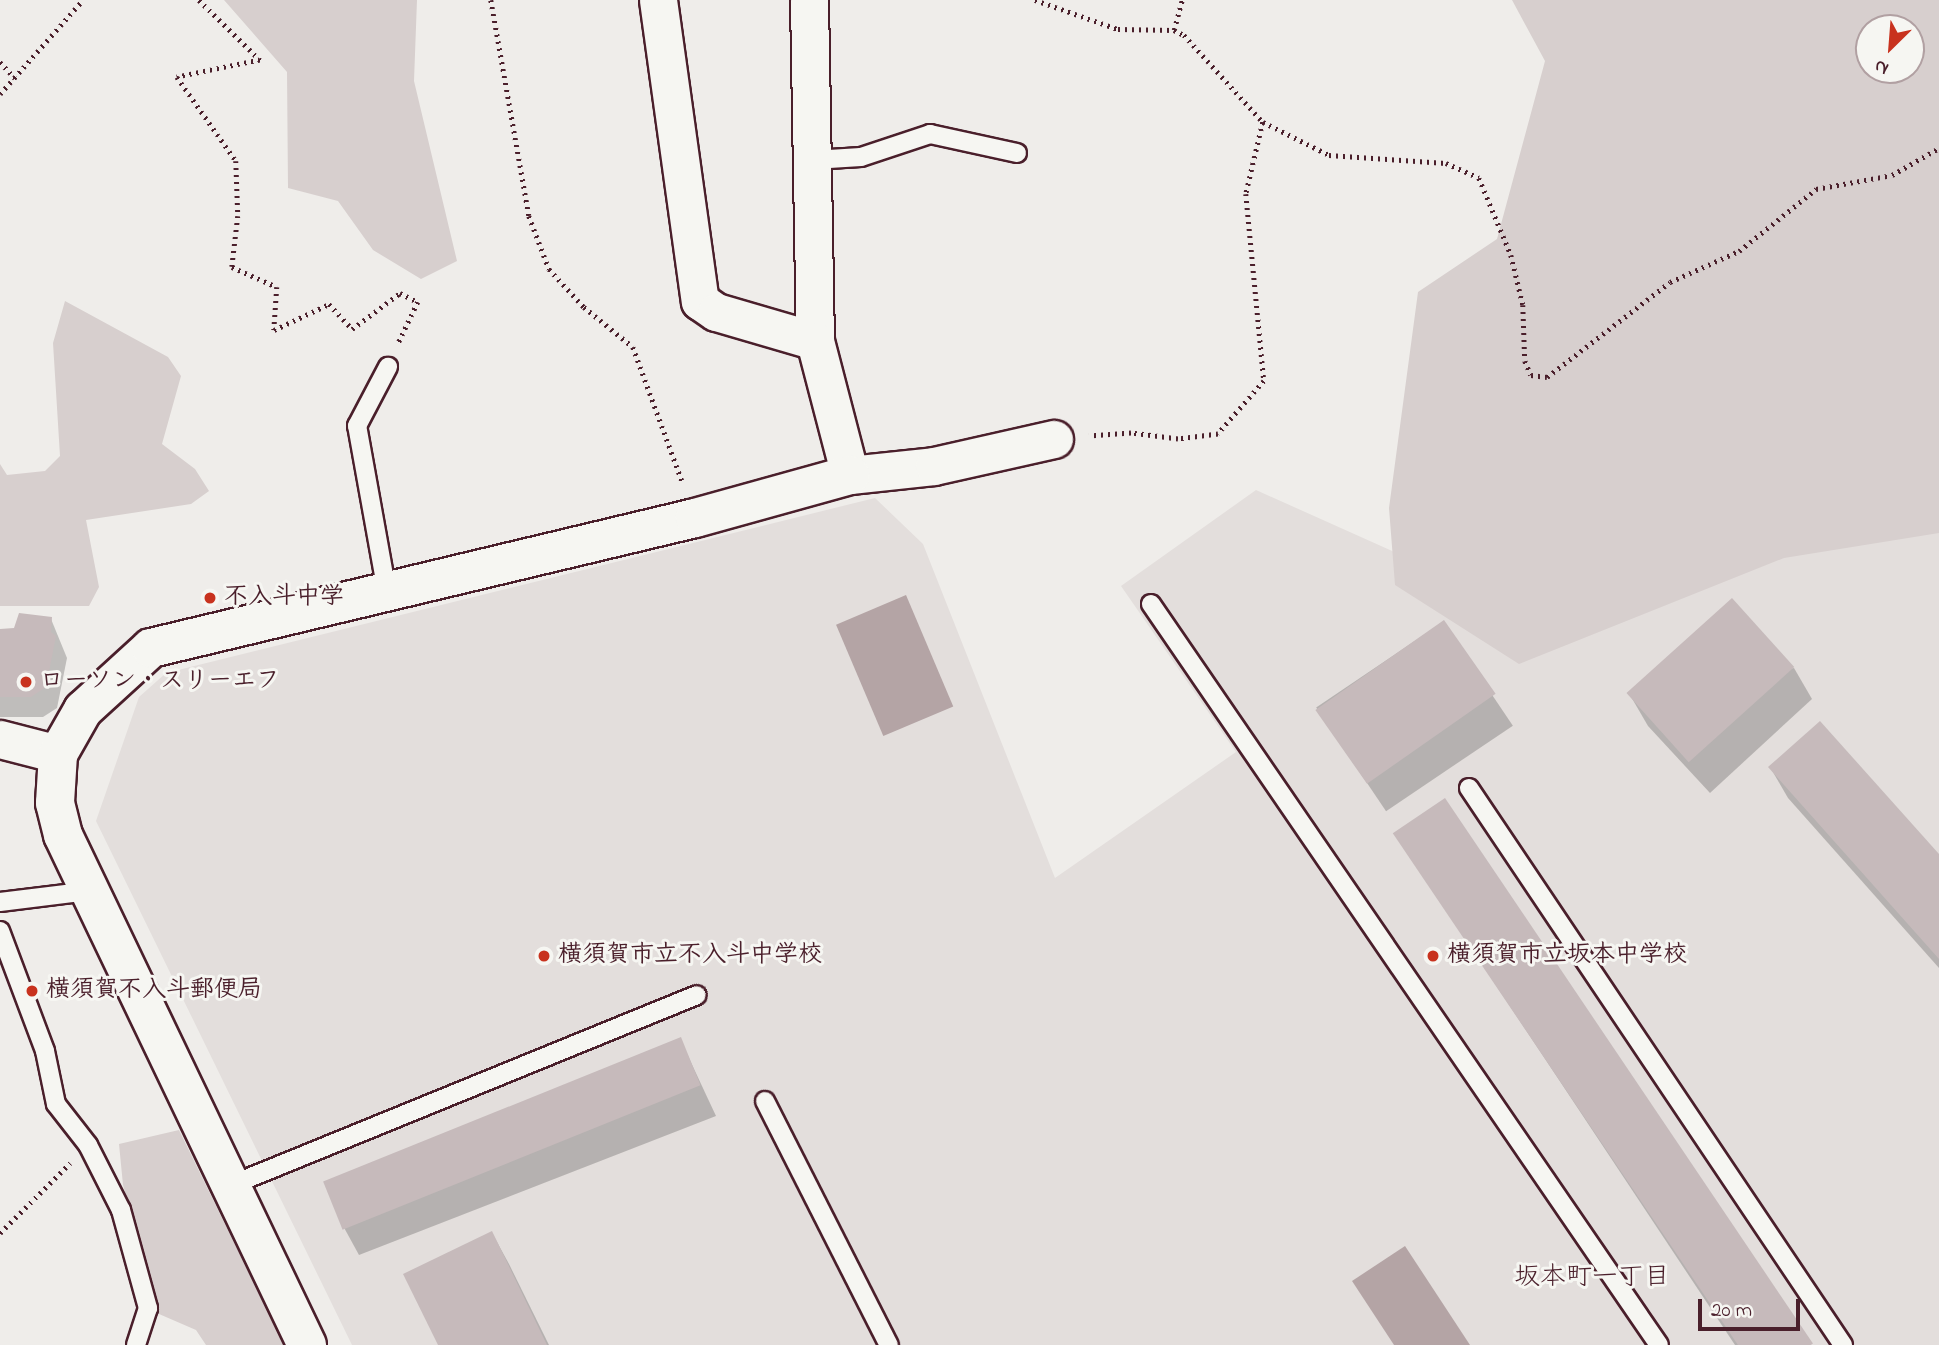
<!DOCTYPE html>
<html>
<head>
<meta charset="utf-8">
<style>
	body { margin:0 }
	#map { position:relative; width:1939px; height:1345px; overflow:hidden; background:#efedea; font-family:"Indie Flower","Klee One",sans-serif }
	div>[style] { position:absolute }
	.built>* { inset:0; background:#e3dedc }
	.green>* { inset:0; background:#d7cfce }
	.water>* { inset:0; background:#b4a4a5; transform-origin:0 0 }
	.shadow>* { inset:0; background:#0003; transform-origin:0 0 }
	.building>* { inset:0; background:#c6babb; transform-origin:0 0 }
	.path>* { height:4.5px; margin-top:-2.25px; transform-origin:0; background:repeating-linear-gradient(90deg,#4a1f2b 0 2px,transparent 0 7px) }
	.roads { filter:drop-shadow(2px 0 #4a1f2b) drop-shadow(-2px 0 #4a1f2b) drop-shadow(0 2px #4a1f2b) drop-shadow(0 -2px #4a1f2b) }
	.lane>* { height:18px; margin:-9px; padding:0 9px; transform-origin:9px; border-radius:9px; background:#f6f6f2 }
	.street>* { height:37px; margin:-18.5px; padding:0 18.5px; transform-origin:18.5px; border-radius:18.5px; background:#f6f6f2 }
	.secondary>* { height:38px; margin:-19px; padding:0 19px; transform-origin:19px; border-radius:19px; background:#f6f6f2 }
	.dots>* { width:19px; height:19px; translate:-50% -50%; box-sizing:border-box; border:4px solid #f6f6f2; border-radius:50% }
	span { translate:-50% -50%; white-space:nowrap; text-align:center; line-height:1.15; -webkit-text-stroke:6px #f6f6f2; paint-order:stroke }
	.poi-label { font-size:24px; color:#4a1f2b; font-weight:700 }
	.left { translate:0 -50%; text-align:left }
	.neighbourhood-label { font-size:26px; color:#4a1f2b }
	.north { position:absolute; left:1855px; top:14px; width:70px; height:70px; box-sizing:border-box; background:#f6f6f2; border:2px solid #b1a0a2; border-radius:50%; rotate:205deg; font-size:19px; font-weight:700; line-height:28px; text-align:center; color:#4a1f2b }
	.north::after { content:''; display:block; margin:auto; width:24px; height:32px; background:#c8321e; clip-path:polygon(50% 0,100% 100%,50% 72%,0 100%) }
	.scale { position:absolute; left:1698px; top:1299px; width:102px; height:32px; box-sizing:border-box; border:4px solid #4a1f2b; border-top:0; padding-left:9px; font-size:21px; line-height:24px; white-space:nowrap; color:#4a1f2b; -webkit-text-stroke:5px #f6f6f2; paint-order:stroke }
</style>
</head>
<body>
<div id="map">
	<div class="built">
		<div style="clip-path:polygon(1939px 462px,1939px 1345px,352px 1345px,96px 821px,139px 697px,166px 673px,875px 498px,923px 544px,1055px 878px,1236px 752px,1121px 586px,1256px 490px,1448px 576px)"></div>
	</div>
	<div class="green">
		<div style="clip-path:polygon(224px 0,417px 0,414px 81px,457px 261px,421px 279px,373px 250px,338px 201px,288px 188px,287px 72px)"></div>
		<div style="clip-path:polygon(evenodd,1512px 0,1939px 0,1939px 533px,1784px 558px,1519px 664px,1395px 585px,1389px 508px,1418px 292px,1497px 239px,1545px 61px,1512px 0,1869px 28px,1911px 28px,1911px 70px,1869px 70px,1869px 28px)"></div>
		<div style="clip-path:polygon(65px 301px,168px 357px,181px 376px,162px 444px,195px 469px,209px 491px,191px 504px,86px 520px,99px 587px,89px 606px,0 606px,0 464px,7px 475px,45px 471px,60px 456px,53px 343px)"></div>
		<div style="clip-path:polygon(179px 1130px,284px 1345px,206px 1345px,196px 1330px,159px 1314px,123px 1185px,119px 1144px)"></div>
	</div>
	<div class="water">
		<div style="left:906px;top:595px;width:121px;height:76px;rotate:67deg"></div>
		<div style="clip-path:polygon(1405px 1246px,1470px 1345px,1394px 1345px,1352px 1281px)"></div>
	</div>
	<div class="shadow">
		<div style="clip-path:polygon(51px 619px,67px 658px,57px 708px,43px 717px,0 717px,0 634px)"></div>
		<div style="left:1443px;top:622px;width:125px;height:153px;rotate:56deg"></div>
		<div style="clip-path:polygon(1794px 668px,1812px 699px,1710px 793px,1648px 726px,1630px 695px)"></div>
		<div style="clip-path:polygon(1770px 767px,1939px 857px,1939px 968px,1788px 798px)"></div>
		<div style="clip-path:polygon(1395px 833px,1808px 1345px,1735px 1345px)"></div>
		<div style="clip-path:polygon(680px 1039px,716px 1116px,359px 1255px,342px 1224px)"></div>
		<div style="clip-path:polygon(492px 1233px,509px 1264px,549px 1345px,440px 1345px)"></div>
	</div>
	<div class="building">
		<div style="left:1732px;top:598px;width:93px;height:142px;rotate:48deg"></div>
		<div style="clip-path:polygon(19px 613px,52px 617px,51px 632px,56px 636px,46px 687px,31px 697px,0 697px,0 629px,14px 628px)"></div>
		<div style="left:1444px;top:620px;width:90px;height:157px;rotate:55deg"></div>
		<div style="clip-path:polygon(1820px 721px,1939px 854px,1939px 959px,1768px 767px)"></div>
		<div style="left:1445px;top:798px;width:658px;height:63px;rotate:56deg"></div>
		<div style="left:681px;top:1037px;width:52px;height:386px;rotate:68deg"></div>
		<div style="clip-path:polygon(492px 1231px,547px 1345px,438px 1345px,403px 1274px)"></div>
	</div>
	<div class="path">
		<div style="left:199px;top:0;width:86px;rotate:44.5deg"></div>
		<div style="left:260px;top:60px;width:85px;rotate:168.4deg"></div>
		<div style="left:177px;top:77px;width:103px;rotate:54.9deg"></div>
		<div style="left:236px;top:161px;width:55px;rotate:87.9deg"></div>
		<div style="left:238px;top:216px;width:51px;rotate:96.7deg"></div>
		<div style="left:232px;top:267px;width:49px;rotate:24deg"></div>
		<div style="left:277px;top:287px;width:43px;rotate:94deg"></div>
		<div style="left:274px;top:330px;width:61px;rotate:-25.3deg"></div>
		<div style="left:329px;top:304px;width:34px;rotate:47deg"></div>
		<div style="left:352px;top:329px;width:60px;rotate:-36.9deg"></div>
		<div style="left:400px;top:293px;width:20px;rotate:27deg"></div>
		<div style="left:418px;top:302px;width:47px;rotate:115.5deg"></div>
		<div style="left:491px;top:0;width:219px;rotate:80deg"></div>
		<div style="left:529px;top:216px;width:57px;rotate:69.3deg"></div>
		<div style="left:549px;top:269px;width:52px;rotate:47.4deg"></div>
		<div style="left:584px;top:307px;width:63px;rotate:39.2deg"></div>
		<div style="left:633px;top:347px;width:146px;rotate:69.9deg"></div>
		<div style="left:1035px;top:0;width:88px;rotate:19.3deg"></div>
		<div style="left:1118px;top:29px;width:56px;rotate:1deg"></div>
		<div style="left:1174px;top:30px;width:11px;rotate:27deg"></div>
		<div style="left:1184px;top:35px;width:118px;rotate:47.8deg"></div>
		<div style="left:1263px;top:122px;width:74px;rotate:103.3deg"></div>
		<div style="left:1246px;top:194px;width:188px;rotate:84.5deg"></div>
		<div style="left:1264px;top:381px;width:70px;rotate:131deg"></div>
		<div style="left:1218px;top:434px;width:40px;rotate:172.9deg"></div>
		<div style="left:1178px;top:439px;width:47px;rotate:-172.7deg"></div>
		<div style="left:1131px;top:433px;width:42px;rotate:175.9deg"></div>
		<div style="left:1174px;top:30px;width:31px;rotate:-75deg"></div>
		<div style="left:0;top:62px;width:22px;rotate:47deg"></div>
		<div style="left:0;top:94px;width:125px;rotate:-48.6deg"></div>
		<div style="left:1263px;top:122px;width:74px;rotate:26.6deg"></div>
		<div style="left:1329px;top:155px;width:117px;rotate:3.9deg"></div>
		<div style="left:1446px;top:163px;width:36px;rotate:24deg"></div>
		<div style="left:1479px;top:178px;width:83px;rotate:67.4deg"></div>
		<div style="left:1511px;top:255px;width:51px;rotate:76.5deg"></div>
		<div style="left:1523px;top:305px;width:56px;rotate:88deg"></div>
		<div style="left:1525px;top:361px;width:15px;rotate:67deg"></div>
		<div style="left:1531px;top:375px;width:16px;rotate:7deg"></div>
		<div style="left:1547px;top:377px;width:155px;rotate:-37.7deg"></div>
		<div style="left:1670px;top:282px;width:76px;rotate:-24.2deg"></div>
		<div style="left:1739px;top:251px;width:99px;rotate:-38.8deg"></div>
		<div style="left:1816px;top:189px;width:77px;rotate:-10.4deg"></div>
		<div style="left:1892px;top:175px;width:54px;rotate:-29.9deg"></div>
		<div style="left:0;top:1233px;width:99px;rotate:-45deg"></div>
	</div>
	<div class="roads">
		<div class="lane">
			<div style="left:813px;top:160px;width:48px;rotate:-3.6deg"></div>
			<div style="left:861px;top:157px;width:73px;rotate:-18.4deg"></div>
			<div style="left:930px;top:134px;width:89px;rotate:12.3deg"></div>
			<div style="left:387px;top:592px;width:169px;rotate:-100.2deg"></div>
			<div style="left:357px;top:426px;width:67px;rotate:-62.3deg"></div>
			<div style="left:1151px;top:604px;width:898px;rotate:55.57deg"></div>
			<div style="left:1469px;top:788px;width:671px;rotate:56.12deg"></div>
			<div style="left:0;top:902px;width:91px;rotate:-7deg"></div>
			<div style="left:0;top:931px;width:128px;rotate:69.4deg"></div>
			<div style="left:45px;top:1051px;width:54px;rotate:78.3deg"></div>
			<div style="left:56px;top:1104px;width:52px;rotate:52deg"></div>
			<div style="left:88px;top:1145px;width:73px;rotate:63.1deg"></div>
			<div style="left:121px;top:1210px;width:102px;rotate:74.6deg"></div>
			<div style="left:148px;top:1308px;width:39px;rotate:108deg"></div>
			<div style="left:765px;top:1101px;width:274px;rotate:63.1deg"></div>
			<div style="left:229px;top:1186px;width:505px;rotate:-22.2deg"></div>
		</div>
		<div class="street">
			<div style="left:658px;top:0;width:304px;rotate:82.1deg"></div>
			<div style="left:700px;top:301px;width:19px;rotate:35deg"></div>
			<div style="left:716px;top:312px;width:103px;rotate:16.3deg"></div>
			<div style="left:809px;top:0;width:341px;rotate:89deg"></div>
			<div style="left:815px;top:341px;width:138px;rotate:75.4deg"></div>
			<div style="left:850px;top:475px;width:84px;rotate:-6.1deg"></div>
			<div style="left:934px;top:466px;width:123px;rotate:-12.7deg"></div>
			<div style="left:0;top:739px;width:60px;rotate:14.5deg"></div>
		</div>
		<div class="secondary">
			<div style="left:307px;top:1345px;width:565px;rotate:-115.57deg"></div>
			<div style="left:63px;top:835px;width:33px;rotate:-104deg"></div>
			<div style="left:55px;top:803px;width:49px;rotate:-86.5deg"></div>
			<div style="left:58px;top:754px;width:51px;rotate:-60.4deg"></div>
			<div style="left:83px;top:710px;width:92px;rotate:-42.4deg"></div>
			<div style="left:151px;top:648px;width:559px;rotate:-13.44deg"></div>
			<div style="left:695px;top:518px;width:161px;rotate:-15.5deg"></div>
		</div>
	</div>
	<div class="dots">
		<div style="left:210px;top:598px;background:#c8321e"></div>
		<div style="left:26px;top:682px;background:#c8321e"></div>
		<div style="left:544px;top:956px;background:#c8321e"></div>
		<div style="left:1433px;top:956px;background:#c8321e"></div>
		<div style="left:32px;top:991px;background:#c8321e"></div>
	</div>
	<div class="poi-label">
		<span class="left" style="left:224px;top:598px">不入斗中学</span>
		<span class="left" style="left:40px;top:682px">ローソン・スリーエフ</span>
		<span class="left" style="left:558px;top:956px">横須賀市立不入斗中学校</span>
		<span class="left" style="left:1447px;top:956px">横須賀市立坂本中学校</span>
		<span class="left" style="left:46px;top:991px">横須賀不入斗郵便局</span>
	</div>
	<div class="neighbourhood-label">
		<span style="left:1592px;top:1279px">坂本町一丁目</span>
	</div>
	<div class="north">N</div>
	<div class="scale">20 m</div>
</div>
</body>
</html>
